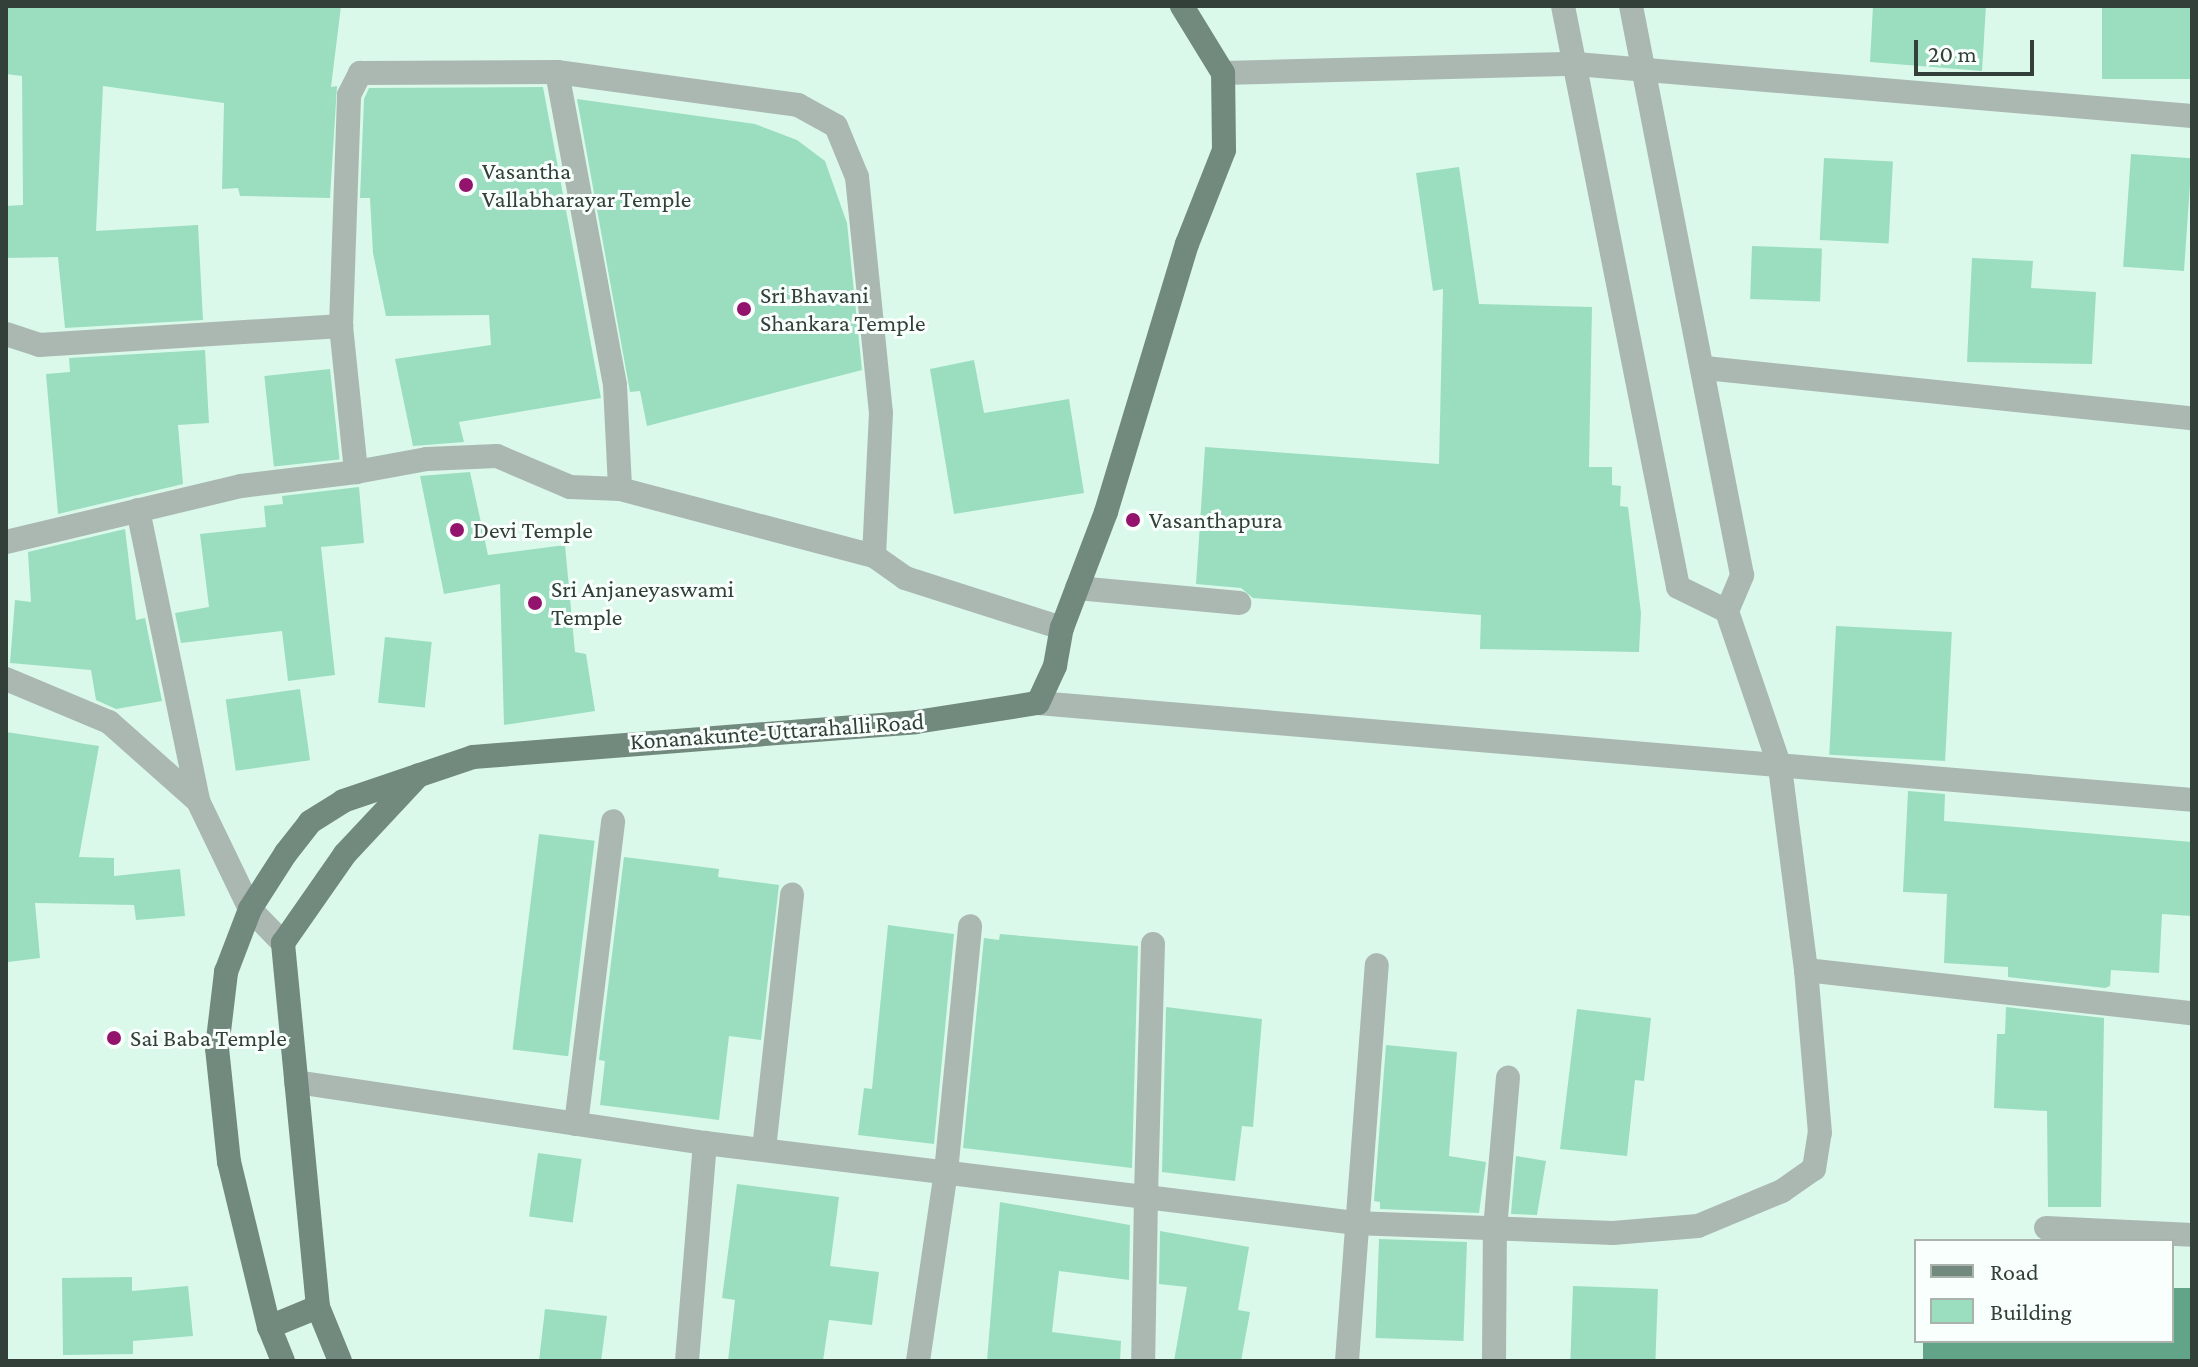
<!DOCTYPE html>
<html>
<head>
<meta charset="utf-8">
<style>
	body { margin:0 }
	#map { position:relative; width:2198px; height:1367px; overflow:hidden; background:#daf9ea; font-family:"Crimson Pro",serif }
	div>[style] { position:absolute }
	.water>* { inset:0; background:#62a487 }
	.building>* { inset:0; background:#9adebf; transform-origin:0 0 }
	.minor>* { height:24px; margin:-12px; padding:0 12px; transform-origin:12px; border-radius:12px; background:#abb8b2 }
	.major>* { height:24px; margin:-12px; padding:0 12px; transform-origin:12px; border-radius:12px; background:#72897e }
	.dots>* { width:22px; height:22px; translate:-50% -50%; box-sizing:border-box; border:4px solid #f9fffc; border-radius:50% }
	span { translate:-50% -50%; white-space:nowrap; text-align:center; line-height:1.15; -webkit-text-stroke:6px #f9fffc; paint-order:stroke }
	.poi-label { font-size:24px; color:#333f39 }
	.left { translate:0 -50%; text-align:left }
	.street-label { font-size:24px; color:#333f39 }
	.frame { position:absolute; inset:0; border:8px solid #333f39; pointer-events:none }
	.legend { position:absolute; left:1914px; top:1239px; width:260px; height:104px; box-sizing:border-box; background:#f9fffc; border:2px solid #aab2ae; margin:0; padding:10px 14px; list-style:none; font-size:24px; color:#333f39 }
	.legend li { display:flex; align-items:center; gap:16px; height:40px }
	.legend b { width:40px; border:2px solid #aab2ae }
	.scale { position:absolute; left:1914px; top:40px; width:120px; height:36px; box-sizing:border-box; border:4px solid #333f39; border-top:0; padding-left:10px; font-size:24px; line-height:28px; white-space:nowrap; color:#333f39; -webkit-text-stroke:6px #f9fffc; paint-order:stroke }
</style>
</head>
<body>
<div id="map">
	<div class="water">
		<div style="clip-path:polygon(2172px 1288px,2192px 1288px,2192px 1361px,1923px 1361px,1923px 1341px,2172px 1341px)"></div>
	</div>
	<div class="building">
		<div style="clip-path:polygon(6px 6px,341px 6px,331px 87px,337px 86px,330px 198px,240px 196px,238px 188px,222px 189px,224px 103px,103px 86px,96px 231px,198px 225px,203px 320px,65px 328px,58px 257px,6px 258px,6px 206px,23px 205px,22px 76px,6px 74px)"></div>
		<div style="clip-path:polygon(1873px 6px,1986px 6px,1982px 71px,1870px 62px)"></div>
		<div style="left:2102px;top:6px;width:90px;height:73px"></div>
		<div style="clip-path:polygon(543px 87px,601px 398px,459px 422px,464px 442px,413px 446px,395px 359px,491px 345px,489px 315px,386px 316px,373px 253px,370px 198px,360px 198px,364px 99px,369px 88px)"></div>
		<div style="clip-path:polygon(577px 99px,755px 124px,797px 140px,825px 161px,847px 223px,862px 370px,647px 426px,640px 391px,630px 392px)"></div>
		<div style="left:2131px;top:154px;width:61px;height:113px;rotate:4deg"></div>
		<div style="left:1824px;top:158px;width:69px;height:82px;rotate:3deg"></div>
		<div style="clip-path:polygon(1459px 167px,1479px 304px,1592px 307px,1589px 467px,1612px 467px,1612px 485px,1621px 486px,1620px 506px,1628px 507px,1641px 613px,1639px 652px,1480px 649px,1481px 615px,1253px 598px,1241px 588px,1196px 584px,1205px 447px,1439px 464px,1443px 289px,1433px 291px,1416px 173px)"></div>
		<div style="left:1752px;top:246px;width:70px;height:53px;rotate:2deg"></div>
		<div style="clip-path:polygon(1972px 258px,2033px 261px,2031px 288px,2096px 292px,2092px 364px,1967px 362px)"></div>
		<div style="clip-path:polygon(205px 350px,209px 423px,178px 425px,183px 484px,58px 514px,46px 374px,70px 372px,69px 358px)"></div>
		<div style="clip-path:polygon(974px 360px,984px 413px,1069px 399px,1084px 493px,954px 514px,930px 369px)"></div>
		<div style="left:330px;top:369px;width:91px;height:66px;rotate:84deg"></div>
		<div style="clip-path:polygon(470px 472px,488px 555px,565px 545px,575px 652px,586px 654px,595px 711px,504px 725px,500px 584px,444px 594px,420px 476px)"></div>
		<div style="clip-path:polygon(359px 487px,364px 543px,321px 547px,335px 675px,288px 681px,282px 631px,181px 643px,175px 613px,209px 607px,200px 534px,266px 527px,264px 506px,283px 504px,282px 496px)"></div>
		<div style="clip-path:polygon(125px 529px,136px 620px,145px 618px,162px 701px,116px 709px,96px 700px,91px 670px,10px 663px,15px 600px,31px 602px,28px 552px)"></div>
		<div style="left:1836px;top:626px;width:116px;height:129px;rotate:3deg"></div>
		<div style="left:385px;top:637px;width:47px;height:66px;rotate:6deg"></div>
		<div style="left:300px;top:689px;width:72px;height:75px;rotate:82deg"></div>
		<div style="clip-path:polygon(6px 732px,99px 746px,79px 857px,114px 858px,114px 876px,180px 869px,185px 916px,136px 920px,134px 905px,35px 903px,40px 958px,8px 962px)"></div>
		<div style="clip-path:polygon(1908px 791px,1945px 794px,1944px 821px,2192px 842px,2192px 916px,2162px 914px,2159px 973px,2111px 970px,2110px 986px,2105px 988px,2008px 977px,2008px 967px,1944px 963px,1947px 894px,1903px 892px)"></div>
		<div style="left:539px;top:834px;width:56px;height:217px;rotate:7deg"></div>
		<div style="clip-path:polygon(624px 857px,719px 869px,718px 877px,779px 885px,761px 1040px,729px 1036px,719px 1120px,600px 1105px,605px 1061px,599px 1060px)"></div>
		<div style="clip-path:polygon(888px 925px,954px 934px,934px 1144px,858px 1135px,864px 1088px,872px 1089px)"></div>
		<div style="clip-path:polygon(1000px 934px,1138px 946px,1132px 1168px,963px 1148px,984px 938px,999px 940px)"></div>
		<div style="clip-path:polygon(1166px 1007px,1262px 1019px,1253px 1127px,1242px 1126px,1235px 1181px,1162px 1172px)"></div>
		<div style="clip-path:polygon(2006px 1007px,2104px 1018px,2101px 1207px,2048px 1207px,2047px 1111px,1994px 1108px,1997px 1034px,2005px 1034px)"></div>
		<div style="clip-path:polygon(1577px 1009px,1651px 1018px,1644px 1081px,1635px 1080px,1627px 1156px,1560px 1149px)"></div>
		<div style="clip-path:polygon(1386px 1045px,1457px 1052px,1449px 1156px,1486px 1162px,1479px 1213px,1380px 1209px,1380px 1202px,1374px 1201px)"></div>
		<div style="left:538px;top:1153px;width:44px;height:64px;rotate:8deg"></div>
		<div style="clip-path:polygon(1516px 1156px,1546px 1161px,1537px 1215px,1511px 1214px)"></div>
		<div style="clip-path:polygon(737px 1184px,839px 1197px,830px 1266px,879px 1272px,872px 1325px,829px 1320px,823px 1361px,728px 1361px,735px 1300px,722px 1298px)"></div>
		<div style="clip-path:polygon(1000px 1202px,1130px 1225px,1129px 1280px,1059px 1271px,1052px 1332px,1121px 1341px,1120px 1361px,987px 1361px)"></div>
		<div style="clip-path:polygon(1160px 1231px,1249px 1247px,1238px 1310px,1250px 1312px,1241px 1361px,1174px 1361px,1187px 1287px,1159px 1284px)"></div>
		<div style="left:1379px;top:1239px;width:88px;height:99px;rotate:2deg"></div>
		<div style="clip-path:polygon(132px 1277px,132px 1291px,188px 1286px,193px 1336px,133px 1341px,133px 1354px,63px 1355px,62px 1278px)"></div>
		<div style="left:1573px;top:1286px;width:85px;height:75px;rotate:2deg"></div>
		<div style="clip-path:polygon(545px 1309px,607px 1316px,601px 1361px,539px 1361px)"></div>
	</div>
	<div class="minor">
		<div style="left:1563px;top:6px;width:592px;rotate:78.8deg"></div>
		<div style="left:1678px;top:587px;width:55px;rotate:26.1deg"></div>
		<div style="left:557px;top:72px;width:318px;rotate:79.5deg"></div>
		<div style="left:615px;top:385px;width:104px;rotate:87.2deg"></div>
		<div style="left:1223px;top:73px;width:353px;rotate:-1.5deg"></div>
		<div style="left:1576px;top:64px;width:618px;rotate:4.83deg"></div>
		<div style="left:341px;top:326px;width:231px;rotate:-88deg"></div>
		<div style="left:349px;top:95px;width:25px;rotate:-63deg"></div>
		<div style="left:360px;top:73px;width:197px;rotate:-0.3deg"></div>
		<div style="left:557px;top:72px;width:243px;rotate:7.8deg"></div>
		<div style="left:798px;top:105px;width:43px;rotate:28.9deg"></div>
		<div style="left:836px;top:126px;width:55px;rotate:67.6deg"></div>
		<div style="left:857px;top:177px;width:237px;rotate:84.2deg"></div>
		<div style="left:881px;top:413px;width:143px;rotate:92.8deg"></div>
		<div style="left:6px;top:334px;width:35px;rotate:18deg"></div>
		<div style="left:39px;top:345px;width:303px;rotate:-3.6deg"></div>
		<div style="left:341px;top:326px;width:147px;rotate:84.1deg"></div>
		<div style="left:356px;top:472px;width:72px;rotate:-10.4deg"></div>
		<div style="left:427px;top:459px;width:70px;rotate:-2.5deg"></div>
		<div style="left:497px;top:456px;width:79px;rotate:23deg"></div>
		<div style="left:570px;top:487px;width:50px;rotate:2.3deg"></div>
		<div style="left:620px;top:489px;width:263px;rotate:14.8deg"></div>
		<div style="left:874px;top:556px;width:38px;rotate:35deg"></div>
		<div style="left:905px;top:578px;width:165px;rotate:17.7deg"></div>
		<div style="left:1705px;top:368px;width:490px;rotate:5.9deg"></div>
		<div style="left:138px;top:510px;width:297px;rotate:78.3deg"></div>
		<div style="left:6px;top:542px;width:242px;rotate:-13.4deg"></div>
		<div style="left:241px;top:486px;width:116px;rotate:-6.9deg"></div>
		<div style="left:1077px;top:588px;width:163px;rotate:5.3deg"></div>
		<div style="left:6px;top:679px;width:112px;rotate:22.7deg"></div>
		<div style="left:109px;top:722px;width:119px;rotate:41.6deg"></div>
		<div style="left:198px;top:801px;width:120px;rotate:64.3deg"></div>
		<div style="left:250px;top:909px;width:47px;rotate:45.9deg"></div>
		<div style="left:1038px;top:703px;width:1158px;rotate:4.8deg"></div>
		<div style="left:1153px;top:944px;width:253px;rotate:91.6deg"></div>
		<div style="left:1146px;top:1197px;width:210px;rotate:7.1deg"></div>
		<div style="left:1354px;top:1223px;width:259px;rotate:2.2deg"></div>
		<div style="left:1613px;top:1233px;width:85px;rotate:-4.7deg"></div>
		<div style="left:1698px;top:1226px;width:91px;rotate:-22.6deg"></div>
		<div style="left:1782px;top:1191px;width:39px;rotate:-35deg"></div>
		<div style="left:1814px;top:1169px;width:36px;rotate:-81deg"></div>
		<div style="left:1820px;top:1133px;width:164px;rotate:-94.9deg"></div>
		<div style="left:1806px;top:970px;width:205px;rotate:-97.3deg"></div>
		<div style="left:1780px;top:767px;width:165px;rotate:-108.8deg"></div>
		<div style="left:1727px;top:611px;width:39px;rotate:-67deg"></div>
		<div style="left:1742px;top:575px;width:580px;rotate:-101.04deg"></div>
		<div style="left:1806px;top:970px;width:388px;rotate:6.4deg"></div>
		<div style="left:296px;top:1082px;width:414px;rotate:8.5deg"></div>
		<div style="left:705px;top:1143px;width:444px;rotate:7deg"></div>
		<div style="left:1146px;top:1197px;width:164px;rotate:91deg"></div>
		<div style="left:576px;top:1124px;width:305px;rotate:-83deg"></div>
		<div style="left:764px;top:1149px;width:256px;rotate:-83.7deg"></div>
		<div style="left:2046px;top:1228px;width:146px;rotate:2.7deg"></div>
		<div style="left:687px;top:1361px;width:219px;rotate:-85.3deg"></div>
		<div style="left:918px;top:1361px;width:191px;rotate:-81.6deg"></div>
		<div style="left:946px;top:1172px;width:247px;rotate:-84.4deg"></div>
		<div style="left:1347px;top:1361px;width:397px;rotate:-85.7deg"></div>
		<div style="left:1494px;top:1361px;width:132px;rotate:-89.6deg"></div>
		<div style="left:1495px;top:1229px;width:152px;rotate:-85.1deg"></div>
	</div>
	<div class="major">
		<div style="left:269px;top:1327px;width:53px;rotate:-22.2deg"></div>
		<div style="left:283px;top:1361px;width:37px;rotate:-112deg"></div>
		<div style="left:269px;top:1327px;width:170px;rotate:-103.6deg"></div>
		<div style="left:229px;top:1162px;width:115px;rotate:-96deg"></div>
		<div style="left:217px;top:1048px;width:77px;rotate:-83.2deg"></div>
		<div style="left:226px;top:972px;width:67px;rotate:-69.1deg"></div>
		<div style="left:250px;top:909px;width:67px;rotate:-57.3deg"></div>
		<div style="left:286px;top:853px;width:39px;rotate:-52deg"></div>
		<div style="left:310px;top:822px;width:39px;rotate:-32deg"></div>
		<div style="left:343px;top:801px;width:137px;rotate:-18.7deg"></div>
		<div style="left:473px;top:757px;width:444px;rotate:-4.5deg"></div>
		<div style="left:916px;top:722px;width:123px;rotate:-8.9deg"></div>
		<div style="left:1038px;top:703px;width:41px;rotate:-65.3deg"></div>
		<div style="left:1055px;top:666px;width:39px;rotate:-80deg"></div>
		<div style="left:1062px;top:628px;width:124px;rotate:-69.2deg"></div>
		<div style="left:1106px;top:512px;width:280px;rotate:-73.2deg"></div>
		<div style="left:1187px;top:244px;width:101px;rotate:-68.5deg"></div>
		<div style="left:1224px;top:150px;width:77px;rotate:-90.7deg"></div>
		<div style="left:1223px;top:73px;width:79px;rotate:-121.5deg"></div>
		<div style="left:340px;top:1361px;width:58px;rotate:-112.2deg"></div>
		<div style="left:318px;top:1307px;width:366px;rotate:-95.5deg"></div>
		<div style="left:283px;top:943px;width:108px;rotate:-55.1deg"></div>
		<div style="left:345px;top:854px;width:108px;rotate:-46.9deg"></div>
	</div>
	<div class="dots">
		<div style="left:466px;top:185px;background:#93136d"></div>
		<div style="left:744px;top:309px;background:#93136d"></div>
		<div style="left:1133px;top:520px;background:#93136d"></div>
		<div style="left:457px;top:530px;background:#93136d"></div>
		<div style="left:535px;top:603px;background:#93136d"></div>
		<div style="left:114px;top:1038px;background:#93136d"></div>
	</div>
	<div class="poi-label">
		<span class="left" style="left:482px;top:185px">Vasantha<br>Vallabharayar Temple</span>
		<span class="left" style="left:760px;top:309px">Sri Bhavani<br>Shankara Temple</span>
		<span class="left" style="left:1149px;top:520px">Vasanthapura</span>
		<span class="left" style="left:473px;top:530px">Devi Temple</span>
		<span class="left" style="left:551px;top:603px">Sri Anjaneyaswami<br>Temple</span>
		<span class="left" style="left:130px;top:1038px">Sai Baba Temple</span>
	</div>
	<div class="street-label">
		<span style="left:777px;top:731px;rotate:-4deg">Konanakunte-Uttarahalli Road</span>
	</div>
	<div class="frame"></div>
	<ul class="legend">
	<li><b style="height:10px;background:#72897e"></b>Road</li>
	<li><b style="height:22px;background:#9adebf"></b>Building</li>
	</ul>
	<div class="scale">20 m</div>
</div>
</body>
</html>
